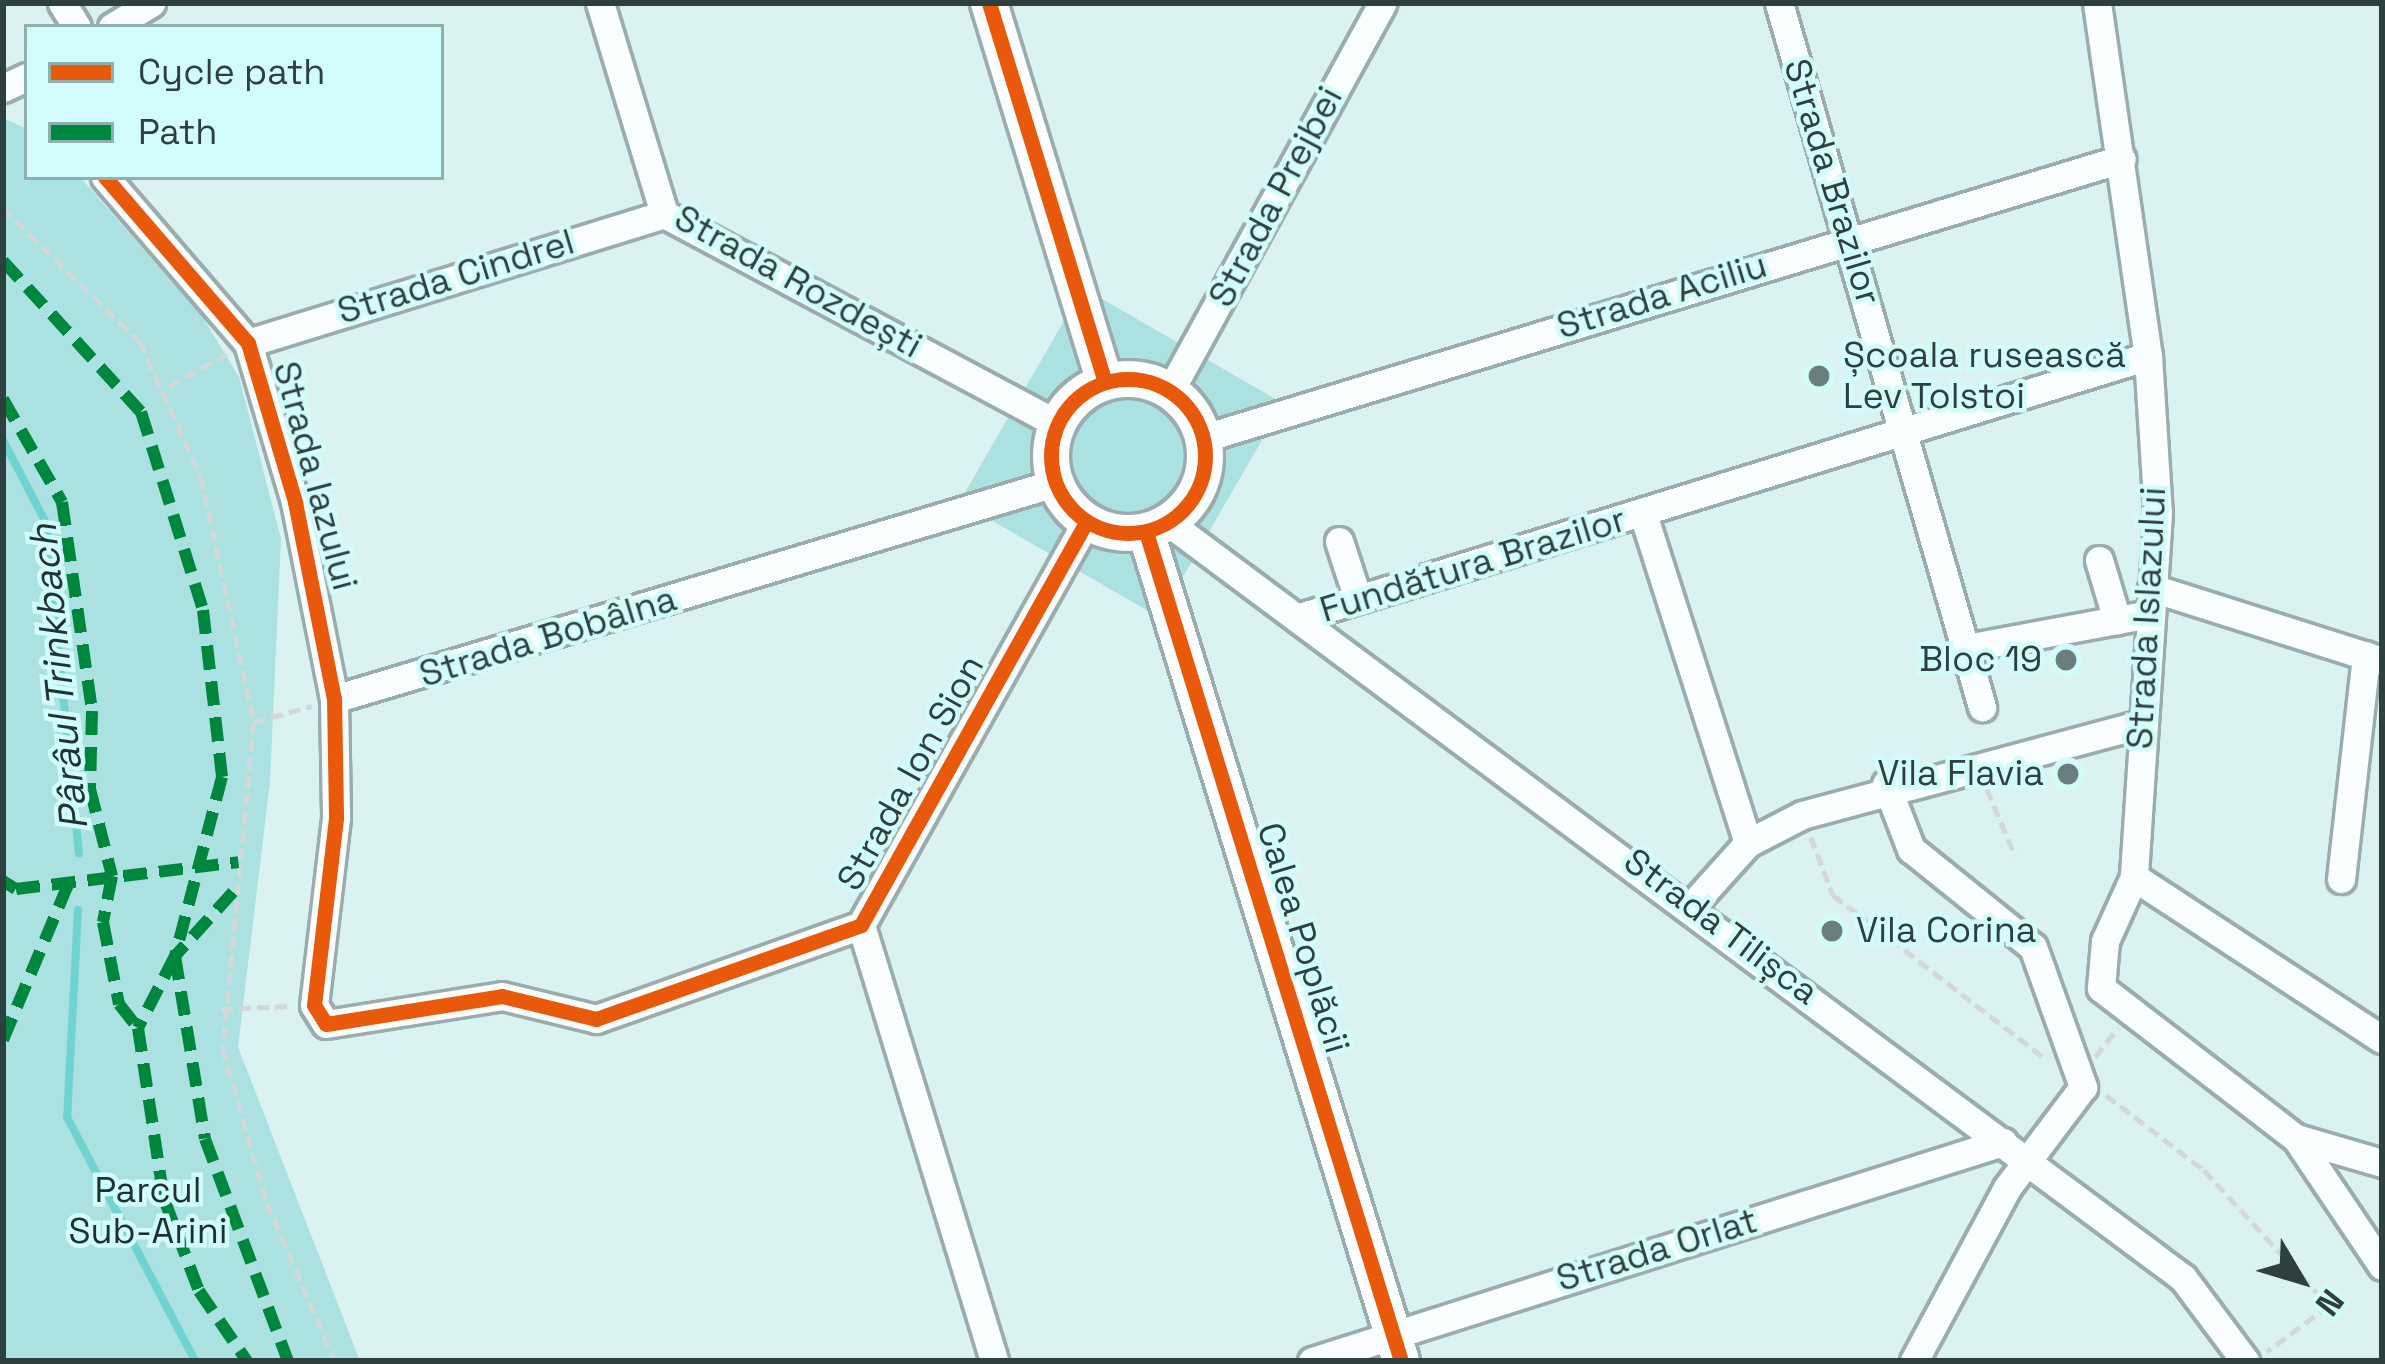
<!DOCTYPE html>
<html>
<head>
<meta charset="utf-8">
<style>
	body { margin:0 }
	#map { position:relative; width:2385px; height:1364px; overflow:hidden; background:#dbf2f2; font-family:"Space Grotesk",sans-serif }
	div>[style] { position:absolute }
	.green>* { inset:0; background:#abe1e0; transform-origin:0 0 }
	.stream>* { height:8px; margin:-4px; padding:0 4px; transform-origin:4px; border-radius:4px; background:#6fd3d2 }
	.path>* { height:4.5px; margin-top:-2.25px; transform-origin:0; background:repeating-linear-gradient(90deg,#d2d9d8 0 12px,transparent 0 18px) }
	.roads { filter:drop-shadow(3px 0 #9bacac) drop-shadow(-3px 0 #9bacac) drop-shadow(0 3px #9bacac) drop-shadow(0 -3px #9bacac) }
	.minor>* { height:27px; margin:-13.5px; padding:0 13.5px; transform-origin:13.5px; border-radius:13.5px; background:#fafdfd }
	.major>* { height:36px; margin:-18px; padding:0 18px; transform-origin:18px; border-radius:18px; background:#fafdfd }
	.major>.ring { margin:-18px; padding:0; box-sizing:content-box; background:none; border:36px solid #fafdfd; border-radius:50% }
	.quiet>* { height:12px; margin-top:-6px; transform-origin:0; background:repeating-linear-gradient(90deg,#00873e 0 24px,transparent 0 36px) }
	.cycleway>* { height:15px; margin:-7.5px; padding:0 7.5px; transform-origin:7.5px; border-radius:7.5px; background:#e8590c }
	.cycleway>.ring { margin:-7.5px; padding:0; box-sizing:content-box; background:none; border:15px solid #e8590c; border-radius:50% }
	.dots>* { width:33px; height:33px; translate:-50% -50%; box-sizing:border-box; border:6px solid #d1fcfb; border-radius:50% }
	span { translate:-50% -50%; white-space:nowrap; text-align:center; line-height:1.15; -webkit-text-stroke:9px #d1fcfb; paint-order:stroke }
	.street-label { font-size:36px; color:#2e3f3f }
	.poi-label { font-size:36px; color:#2e3f3f }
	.left { translate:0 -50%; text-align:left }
	.right { translate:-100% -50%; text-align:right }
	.park-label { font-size:36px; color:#1b3231 }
	.water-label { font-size:39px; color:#1e3434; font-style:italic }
	.frame { position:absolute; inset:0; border:6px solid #2e3f3f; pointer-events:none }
	.legend { position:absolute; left:24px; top:24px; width:420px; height:156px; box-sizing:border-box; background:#d1fcfb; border:3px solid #90b0b0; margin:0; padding:15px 21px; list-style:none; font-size:36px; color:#2e3f3f }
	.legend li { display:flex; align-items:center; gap:24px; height:60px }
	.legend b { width:60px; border:3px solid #90b0b0 }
	.north { position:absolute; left:2241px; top:1220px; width:120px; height:120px; -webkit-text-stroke:9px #d1fcfb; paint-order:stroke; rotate:128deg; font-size:33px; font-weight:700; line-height:48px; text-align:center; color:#2e3f3f }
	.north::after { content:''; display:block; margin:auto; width:42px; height:54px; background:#2e3f3f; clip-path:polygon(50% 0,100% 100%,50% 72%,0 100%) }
</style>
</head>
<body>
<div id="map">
	<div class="green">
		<div style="clip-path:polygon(3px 118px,27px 129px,27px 177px,80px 177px,202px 316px,239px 377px,281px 539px,270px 782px,238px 1047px,360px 1361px,3px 1361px)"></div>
		<div style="left:1083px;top:288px;width:231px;height:247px;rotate:30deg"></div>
	</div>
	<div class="stream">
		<div style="left:3px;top:440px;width:93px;rotate:62.6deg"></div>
		<div style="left:46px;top:523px;width:332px;rotate:84.3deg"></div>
		<div style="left:78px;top:910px;width:207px;rotate:93deg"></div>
		<div style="left:67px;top:1117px;width:276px;rotate:62.3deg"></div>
	</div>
	<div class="path">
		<div style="left:3px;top:208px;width:192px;rotate:44.4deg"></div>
		<div style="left:140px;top:342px;width:148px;rotate:65.7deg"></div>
		<div style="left:201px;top:477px;width:251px;rotate:77.8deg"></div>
		<div style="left:254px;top:722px;width:328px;rotate:95.4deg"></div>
		<div style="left:223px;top:1049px;width:160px;rotate:74.1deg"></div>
		<div style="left:267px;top:1203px;width:172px;rotate:66.7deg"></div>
		<div style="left:169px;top:386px;width:66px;rotate:-28.9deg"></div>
		<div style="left:254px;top:722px;width:60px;rotate:-15.4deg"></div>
		<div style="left:1987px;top:789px;width:72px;rotate:67deg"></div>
		<div style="left:1811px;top:837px;width:62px;rotate:69.2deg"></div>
		<div style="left:1833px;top:895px;width:269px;rotate:37.6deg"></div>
		<div style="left:221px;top:1009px;width:70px;rotate:-2.5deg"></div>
		<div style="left:2095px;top:1057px;width:37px;rotate:-52deg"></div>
		<div style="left:2106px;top:1095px;width:123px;rotate:37.4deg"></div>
		<div style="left:2204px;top:1170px;width:185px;rotate:47.4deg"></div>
		<div style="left:2329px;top:1306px;width:77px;rotate:143.4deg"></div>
	</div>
	<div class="roads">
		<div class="minor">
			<div style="left:62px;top:3px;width:28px;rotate:58deg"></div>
			<div style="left:600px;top:3px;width:220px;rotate:73.1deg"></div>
			<div style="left:664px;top:214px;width:446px;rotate:28.1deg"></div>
			<div style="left:1779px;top:3px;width:733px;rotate:73.91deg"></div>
			<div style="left:2097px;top:3px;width:357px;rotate:81.8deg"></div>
			<div style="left:2148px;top:356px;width:157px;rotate:86.4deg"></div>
			<div style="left:2158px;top:513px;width:365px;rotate:93.8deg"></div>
			<div style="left:2134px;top:877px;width:70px;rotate:114.4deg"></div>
			<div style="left:2105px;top:941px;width:47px;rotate:94.9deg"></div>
			<div style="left:2101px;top:988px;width:246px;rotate:37.6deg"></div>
			<div style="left:2296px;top:1138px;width:90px;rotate:16.2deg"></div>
			<div style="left:112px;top:27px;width:46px;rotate:-31.6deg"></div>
			<div style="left:3px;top:88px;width:26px;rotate:-25deg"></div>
			<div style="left:105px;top:177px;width:219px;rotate:49.3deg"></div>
			<div style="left:248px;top:343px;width:166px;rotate:73.5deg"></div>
			<div style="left:295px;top:502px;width:201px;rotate:78.8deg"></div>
			<div style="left:334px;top:699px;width:119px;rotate:89deg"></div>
			<div style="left:336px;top:818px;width:188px;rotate:96.7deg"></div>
			<div style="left:314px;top:1005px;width:22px;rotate:58deg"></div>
			<div style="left:326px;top:1024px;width:178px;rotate:-9deg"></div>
			<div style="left:502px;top:996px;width:97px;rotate:13.7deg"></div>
			<div style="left:596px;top:1019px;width:281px;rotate:-19.5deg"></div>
			<div style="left:861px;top:925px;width:462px;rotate:-60.8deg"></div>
			<div style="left:248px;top:343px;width:436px;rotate:-17.2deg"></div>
			<div style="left:1170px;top:391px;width:442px;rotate:-61.3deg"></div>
			<div style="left:1204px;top:438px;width:959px;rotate:-16.92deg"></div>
			<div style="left:1643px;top:514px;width:345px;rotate:72.3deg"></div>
			<div style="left:1169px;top:523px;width:1264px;rotate:36.67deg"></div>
			<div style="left:2183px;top:1278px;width:104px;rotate:53.2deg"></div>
			<div style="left:1339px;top:541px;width:61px;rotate:71.9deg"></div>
			<div style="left:2099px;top:560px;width:63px;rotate:73.3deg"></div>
			<div style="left:2152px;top:588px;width:241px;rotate:17.6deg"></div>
			<div style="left:1303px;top:616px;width:884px;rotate:-17.1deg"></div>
			<div style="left:1966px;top:648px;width:187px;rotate:-10.5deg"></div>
			<div style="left:334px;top:699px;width:753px;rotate:-16.68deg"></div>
			<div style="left:1886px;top:784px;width:70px;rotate:69deg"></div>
			<div style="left:1911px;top:849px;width:156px;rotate:38.8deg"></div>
			<div style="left:2033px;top:947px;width:149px;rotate:70.3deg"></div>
			<div style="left:2083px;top:1087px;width:126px;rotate:127deg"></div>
			<div style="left:2007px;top:1188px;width:196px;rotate:118.3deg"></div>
			<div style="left:2134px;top:877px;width:296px;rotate:33.2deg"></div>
			<div style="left:2341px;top:879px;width:225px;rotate:-83.6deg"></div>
			<div style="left:1693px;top:904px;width:82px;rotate:-48deg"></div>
			<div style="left:1748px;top:843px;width:61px;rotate:-27.4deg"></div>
			<div style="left:1802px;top:815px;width:351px;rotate:-15deg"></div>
			<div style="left:861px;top:925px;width:456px;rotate:73deg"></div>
			<div style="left:2296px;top:1138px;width:154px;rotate:56.1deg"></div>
			<div style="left:1312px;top:1361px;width:725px;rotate:-17.59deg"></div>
		</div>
		<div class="major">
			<div style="left:989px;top:3px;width:396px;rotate:73deg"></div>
			<div class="ring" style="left:1051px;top:379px;width:118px;height:118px"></div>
			<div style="left:1146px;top:532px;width:867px;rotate:72.9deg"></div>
		</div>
	</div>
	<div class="quiet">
		<div style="left:3px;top:261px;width:205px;rotate:47.6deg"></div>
		<div style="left:141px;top:412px;width:207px;rotate:72.6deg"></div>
		<div style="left:203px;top:610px;width:168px;rotate:83.5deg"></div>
		<div style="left:222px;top:777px;width:185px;rotate:104.7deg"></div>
		<div style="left:175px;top:956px;width:185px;rotate:80.7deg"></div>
		<div style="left:205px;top:1139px;width:237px;rotate:69.5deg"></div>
		<div style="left:3px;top:399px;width:119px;rotate:60.2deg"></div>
		<div style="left:62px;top:502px;width:211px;rotate:81.8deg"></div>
		<div style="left:92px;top:711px;width:78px;rotate:91.5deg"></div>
		<div style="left:90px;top:789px;width:90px;rotate:75.8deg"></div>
		<div style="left:112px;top:876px;width:47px;rotate:101.1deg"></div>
		<div style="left:103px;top:922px;width:84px;rotate:79deg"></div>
		<div style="left:119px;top:1004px;width:31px;rotate:52deg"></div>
		<div style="left:3px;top:881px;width:15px;rotate:32deg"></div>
		<div style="left:16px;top:889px;width:224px;rotate:-6.9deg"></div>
		<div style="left:233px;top:892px;width:86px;rotate:132.2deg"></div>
		<div style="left:175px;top:956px;width:81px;rotate:117.2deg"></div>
		<div style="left:138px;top:1028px;width:173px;rotate:81.4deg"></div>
		<div style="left:164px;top:1199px;width:98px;rotate:69.2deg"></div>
		<div style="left:199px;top:1291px;width:85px;rotate:55.6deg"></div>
		<div style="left:3px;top:1040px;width:171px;rotate:-67.3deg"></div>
	</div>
	<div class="cycleway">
		<div style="left:989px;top:3px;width:396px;rotate:73deg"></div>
		<div style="left:105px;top:177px;width:219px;rotate:49.3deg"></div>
		<div style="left:248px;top:343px;width:166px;rotate:73.5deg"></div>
		<div style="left:295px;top:502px;width:201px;rotate:78.8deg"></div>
		<div style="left:334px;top:699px;width:119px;rotate:89deg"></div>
		<div style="left:336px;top:818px;width:188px;rotate:96.7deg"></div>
		<div style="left:314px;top:1005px;width:22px;rotate:58deg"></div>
		<div style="left:326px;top:1024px;width:178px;rotate:-9deg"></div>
		<div style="left:502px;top:996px;width:97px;rotate:13.7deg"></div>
		<div style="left:596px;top:1019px;width:281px;rotate:-19.5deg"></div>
		<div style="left:861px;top:925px;width:462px;rotate:-60.8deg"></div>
		<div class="ring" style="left:1051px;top:379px;width:139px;height:139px"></div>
		<div style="left:1146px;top:532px;width:867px;rotate:72.9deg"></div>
	</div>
	<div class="dots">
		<div style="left:1819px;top:376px;background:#6b7e7e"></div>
		<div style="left:2066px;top:660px;background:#6b7e7e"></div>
		<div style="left:2068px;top:774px;background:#6b7e7e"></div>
		<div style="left:1832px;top:931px;background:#6b7e7e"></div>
	</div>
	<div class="street-label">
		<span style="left:1832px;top:182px;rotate:73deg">Strada Brazilor</span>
		<span style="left:1276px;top:197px;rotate:-62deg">Strada Prejbei</span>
		<span style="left:456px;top:277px;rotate:-17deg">Strada Cindrel</span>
		<span style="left:798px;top:282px;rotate:29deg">Strada Rozdești</span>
		<span style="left:1662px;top:296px;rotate:-17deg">Strada Aciliu</span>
		<span style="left:315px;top:476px;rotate:75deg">Strada Iazului</span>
		<span style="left:1473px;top:565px;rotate:-17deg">Fundătura Brazilor</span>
		<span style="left:2147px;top:618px;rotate:-87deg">Strada Islazului</span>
		<span style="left:548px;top:637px;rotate:-17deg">Strada Bobâlna</span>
		<span style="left:911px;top:773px;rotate:-61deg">Strada Ion Sion</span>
		<span style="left:1721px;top:927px;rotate:37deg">Strada Tilișca</span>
		<span style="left:1303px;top:938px;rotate:73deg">Calea Poplăcii</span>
		<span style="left:1657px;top:1250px;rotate:-17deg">Strada Orlat</span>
	</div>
	<div class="poi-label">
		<span class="left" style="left:1843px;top:376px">Școala rusească<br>Lev Tolstoi</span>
		<span class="right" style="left:2042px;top:660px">Bloc 19</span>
		<span class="right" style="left:2044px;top:774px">Vila Flavia</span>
		<span class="left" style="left:1856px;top:931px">Vila Corina</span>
	</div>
	<div class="park-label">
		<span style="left:148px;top:1211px">Parcul<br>Sub-Arini</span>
	</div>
	<div class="water-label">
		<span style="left:59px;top:677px;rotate:-96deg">Pârâul Trinkbach</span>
	</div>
	<div class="frame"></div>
	<ul class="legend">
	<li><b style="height:15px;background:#e8590c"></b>Cycle path</li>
	<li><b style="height:15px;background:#00873e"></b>Path</li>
	</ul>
	<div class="north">N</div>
</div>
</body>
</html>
